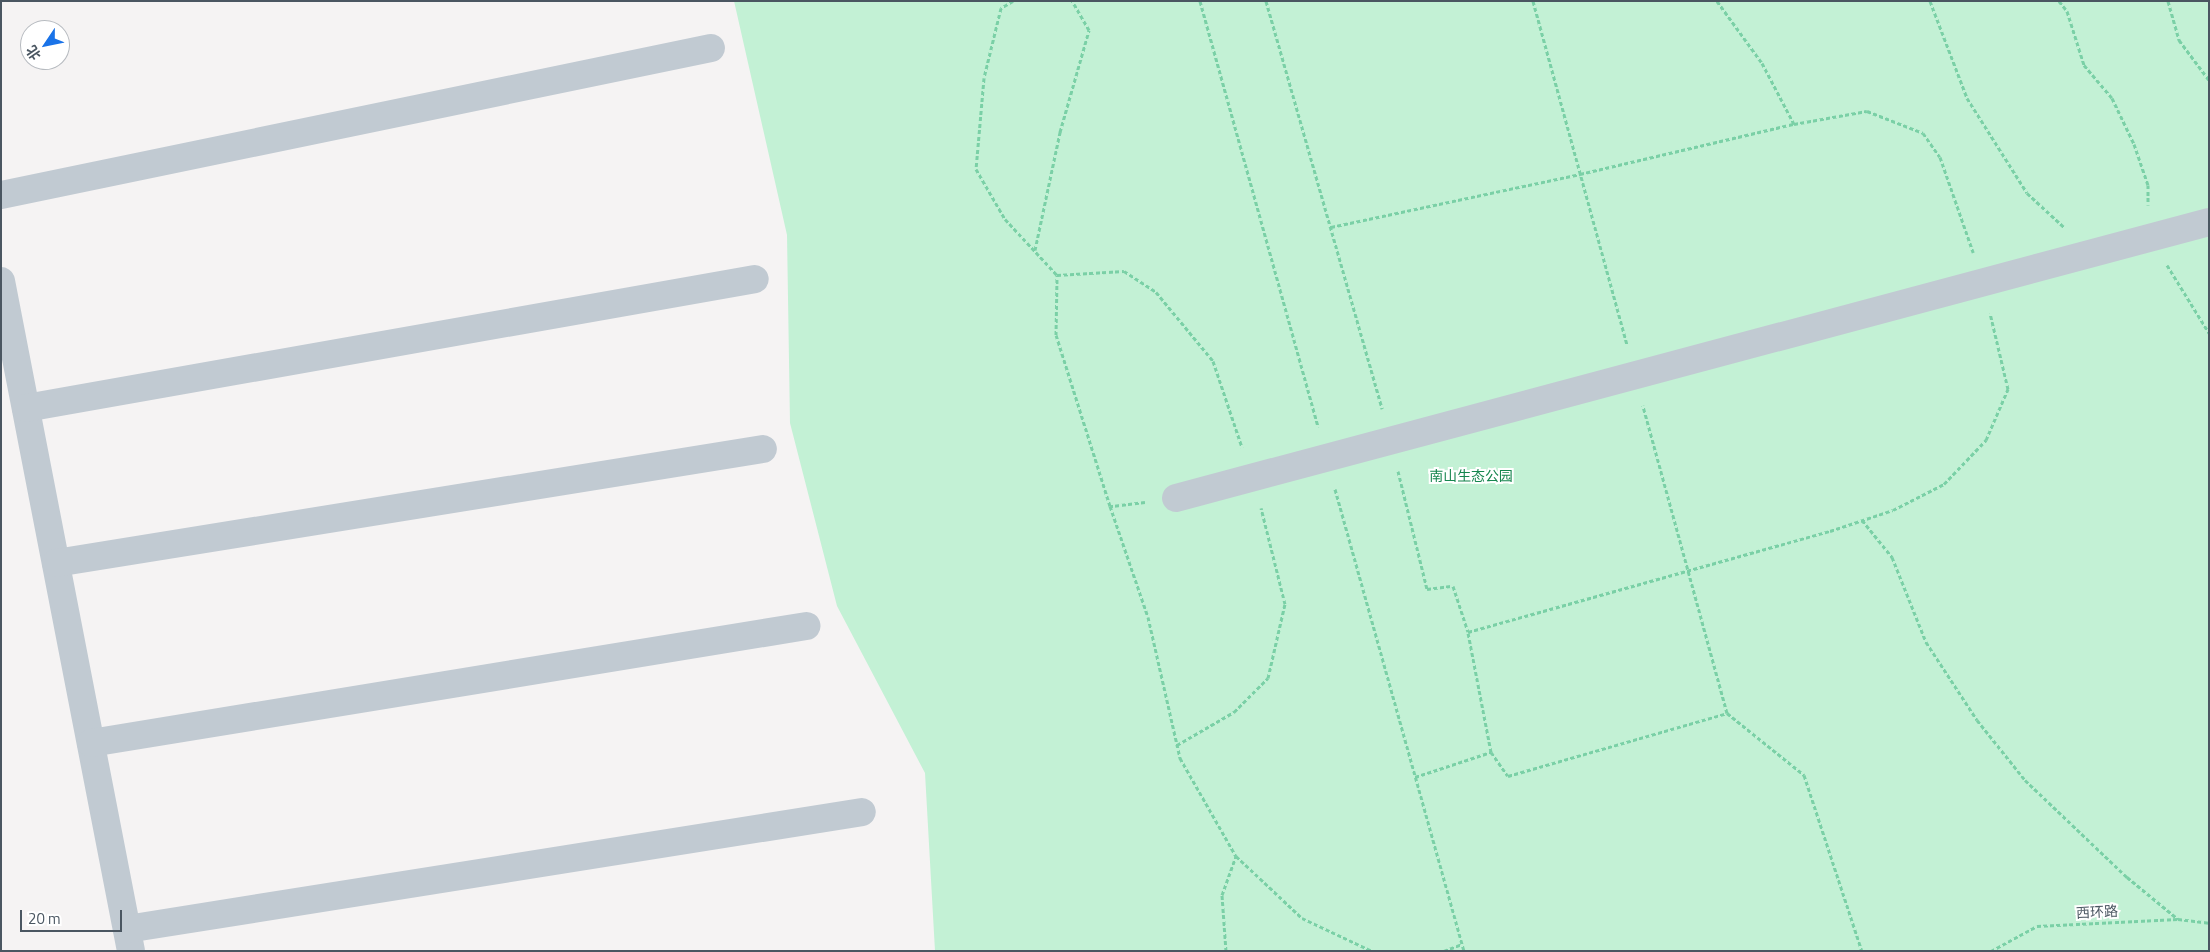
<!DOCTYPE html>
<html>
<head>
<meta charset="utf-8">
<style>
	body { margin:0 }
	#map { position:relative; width:2210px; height:952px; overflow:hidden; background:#f5f3f3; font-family:"Titillium Web","Noto Sans SC",sans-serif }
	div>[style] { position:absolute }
	.green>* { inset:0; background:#c3f1d5 }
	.path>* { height:3px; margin-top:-1.5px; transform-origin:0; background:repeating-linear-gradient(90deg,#7ad0a6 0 4px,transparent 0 6.5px) }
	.street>* { height:28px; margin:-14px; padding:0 14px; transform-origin:14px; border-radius:14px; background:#c1cad2 }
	span { translate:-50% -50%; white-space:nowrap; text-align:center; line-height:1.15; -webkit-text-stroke:4px #fff; paint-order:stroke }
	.park-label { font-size:14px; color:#17864f }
	.street-label { font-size:14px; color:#4a5661 }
	.frame { position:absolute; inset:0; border:2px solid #4a5661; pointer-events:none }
	.north { position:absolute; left:20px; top:20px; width:50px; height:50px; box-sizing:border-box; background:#fff; border:1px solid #b7bbc0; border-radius:50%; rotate:236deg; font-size:14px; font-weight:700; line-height:20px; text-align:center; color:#4a5661 }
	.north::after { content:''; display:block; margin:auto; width:18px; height:22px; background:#1a73e8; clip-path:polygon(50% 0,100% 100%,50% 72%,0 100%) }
	.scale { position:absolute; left:20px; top:910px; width:102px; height:22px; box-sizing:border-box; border:2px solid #4a5661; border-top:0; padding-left:6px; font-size:15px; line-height:18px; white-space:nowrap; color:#4a5661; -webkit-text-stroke:4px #fff; paint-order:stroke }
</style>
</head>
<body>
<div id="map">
	<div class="green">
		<div style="clip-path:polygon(734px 1px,2209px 1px,2209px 951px,935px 951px,925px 773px,837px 606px,790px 423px,787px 235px)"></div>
	</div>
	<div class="path">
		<div style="left:1013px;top:1px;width:14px;rotate:150deg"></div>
		<div style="left:1001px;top:8px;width:72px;rotate:103.7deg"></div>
		<div style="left:984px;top:78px;width:91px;rotate:95deg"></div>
		<div style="left:976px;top:169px;width:58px;rotate:59.9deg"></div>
		<div style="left:1005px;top:219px;width:76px;rotate:47.1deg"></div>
		<div style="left:1200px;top:1px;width:442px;rotate:74.5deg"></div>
		<div style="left:1266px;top:1px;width:424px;rotate:74.1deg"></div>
		<div style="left:1533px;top:1px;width:357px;rotate:74.7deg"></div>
		<div style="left:1717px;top:1px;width:77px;rotate:54deg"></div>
		<div style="left:1762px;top:63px;width:69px;rotate:62.3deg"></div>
		<div style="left:1930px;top:1px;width:104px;rotate:69.1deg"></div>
		<div style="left:1967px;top:98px;width:112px;rotate:57.7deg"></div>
		<div style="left:2027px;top:193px;width:50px;rotate:42.6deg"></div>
		<div style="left:2059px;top:1px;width:13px;rotate:51deg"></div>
		<div style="left:2067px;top:11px;width:57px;rotate:72.5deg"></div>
		<div style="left:2084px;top:65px;width:43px;rotate:49.7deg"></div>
		<div style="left:2112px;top:98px;width:51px;rotate:64.4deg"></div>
		<div style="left:2134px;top:144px;width:43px;rotate:71.1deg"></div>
		<div style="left:2148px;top:185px;width:20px;rotate:90deg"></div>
		<div style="left:2168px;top:1px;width:41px;rotate:74.2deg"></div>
		<div style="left:2179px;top:40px;width:50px;rotate:53.1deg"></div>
		<div style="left:1331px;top:227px;width:255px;rotate:-12deg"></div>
		<div style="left:1580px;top:174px;width:220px;rotate:-13.2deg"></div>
		<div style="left:1794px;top:124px;width:74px;rotate:-10.1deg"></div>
		<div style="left:1867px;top:111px;width:60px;rotate:21.4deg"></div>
		<div style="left:1923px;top:133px;width:29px;rotate:55deg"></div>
		<div style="left:1940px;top:157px;width:101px;rotate:70.8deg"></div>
		<div style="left:1035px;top:250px;width:121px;rotate:-78deg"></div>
		<div style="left:1060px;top:132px;width:106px;rotate:-74.1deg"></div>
		<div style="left:1089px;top:30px;width:34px;rotate:-120deg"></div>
		<div style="left:2167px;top:265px;width:80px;rotate:58.3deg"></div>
		<div style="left:1398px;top:471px;width:122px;rotate:76.2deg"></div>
		<div style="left:1427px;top:589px;width:26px;rotate:-7deg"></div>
		<div style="left:1453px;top:586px;width:48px;rotate:71.9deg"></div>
		<div style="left:1335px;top:489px;width:480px;rotate:74.4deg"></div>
		<div style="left:1145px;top:502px;width:35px;rotate:173deg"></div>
		<div style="left:1110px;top:506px;width:117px;rotate:71.1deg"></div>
		<div style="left:1148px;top:617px;width:145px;rotate:77.2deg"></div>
		<div style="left:1180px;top:758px;width:113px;rotate:60.3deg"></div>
		<div style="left:1236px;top:856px;width:91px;rotate:43.2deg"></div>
		<div style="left:1302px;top:918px;width:77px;rotate:25.2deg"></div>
		<div style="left:1110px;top:506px;width:179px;rotate:-107.5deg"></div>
		<div style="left:1056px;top:335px;width:60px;rotate:-89deg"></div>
		<div style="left:1057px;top:275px;width:67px;rotate:-3.4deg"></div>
		<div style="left:1124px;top:271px;width:38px;rotate:33deg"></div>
		<div style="left:1156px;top:292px;width:89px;rotate:50.4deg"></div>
		<div style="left:1213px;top:361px;width:91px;rotate:71.4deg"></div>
		<div style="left:1862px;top:520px;width:48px;rotate:51deg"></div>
		<div style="left:1892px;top:557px;width:92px;rotate:68.2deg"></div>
		<div style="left:1926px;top:642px;width:93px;rotate:56.8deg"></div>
		<div style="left:1977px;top:720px;width:77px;rotate:51.3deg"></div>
		<div style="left:2025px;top:780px;width:141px;rotate:43.6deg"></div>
		<div style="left:2127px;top:877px;width:66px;rotate:39.5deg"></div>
		<div style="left:1727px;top:713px;width:99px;rotate:38.8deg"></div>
		<div style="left:1804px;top:775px;width:185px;rotate:71.8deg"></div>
		<div style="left:1177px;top:745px;width:66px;rotate:-30.1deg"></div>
		<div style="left:1234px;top:712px;width:48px;rotate:-45deg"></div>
		<div style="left:1268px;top:678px;width:76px;rotate:-77.1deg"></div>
		<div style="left:1285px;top:604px;width:99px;rotate:-104deg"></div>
		<div style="left:1491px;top:752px;width:122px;rotate:-100.9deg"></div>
		<div style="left:1468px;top:632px;width:376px;rotate:-15.6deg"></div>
		<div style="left:1830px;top:531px;width:66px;rotate:-18.4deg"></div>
		<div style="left:1893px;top:510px;width:57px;rotate:-27deg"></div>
		<div style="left:1944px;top:484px;width:61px;rotate:-46.3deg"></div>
		<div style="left:1986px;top:440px;width:56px;rotate:-66.7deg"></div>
		<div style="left:2008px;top:389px;width:78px;rotate:-103.3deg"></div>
		<div style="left:1415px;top:777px;width:80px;rotate:-18.2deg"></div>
		<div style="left:1491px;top:752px;width:29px;rotate:55deg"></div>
		<div style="left:1508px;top:776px;width:228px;rotate:-16deg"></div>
		<div style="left:1727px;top:713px;width:319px;rotate:-105.3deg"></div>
		<div style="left:1226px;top:951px;width:56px;rotate:-94.1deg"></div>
		<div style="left:1222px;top:895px;width:41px;rotate:-70.3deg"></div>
		<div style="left:1444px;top:951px;width:19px;rotate:-21deg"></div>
		<div style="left:1991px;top:951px;width:52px;rotate:-28.5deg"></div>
		<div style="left:2037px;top:926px;width:141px;rotate:-2.8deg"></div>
		<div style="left:2178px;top:919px;width:31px;rotate:7deg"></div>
	</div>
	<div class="street">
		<div style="left:1px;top:195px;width:725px;rotate:-11.7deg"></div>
		<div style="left:1px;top:281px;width:682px;rotate:79.02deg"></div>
		<div style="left:26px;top:408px;width:740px;rotate:-10.03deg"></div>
		<div style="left:1176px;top:498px;width:1069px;rotate:-14.96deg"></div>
		<div style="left:56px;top:563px;width:716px;rotate:-9.16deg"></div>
		<div style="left:91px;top:743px;width:725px;rotate:-9.29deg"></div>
		<div style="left:127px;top:929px;width:744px;rotate:-9.04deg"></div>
	</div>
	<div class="park-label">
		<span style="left:1471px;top:476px">南山生态公园</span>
	</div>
	<div class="street-label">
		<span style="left:2097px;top:912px;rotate:-3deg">西环路</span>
	</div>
	<div class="frame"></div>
	<div class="north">北</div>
	<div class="scale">20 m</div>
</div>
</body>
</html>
